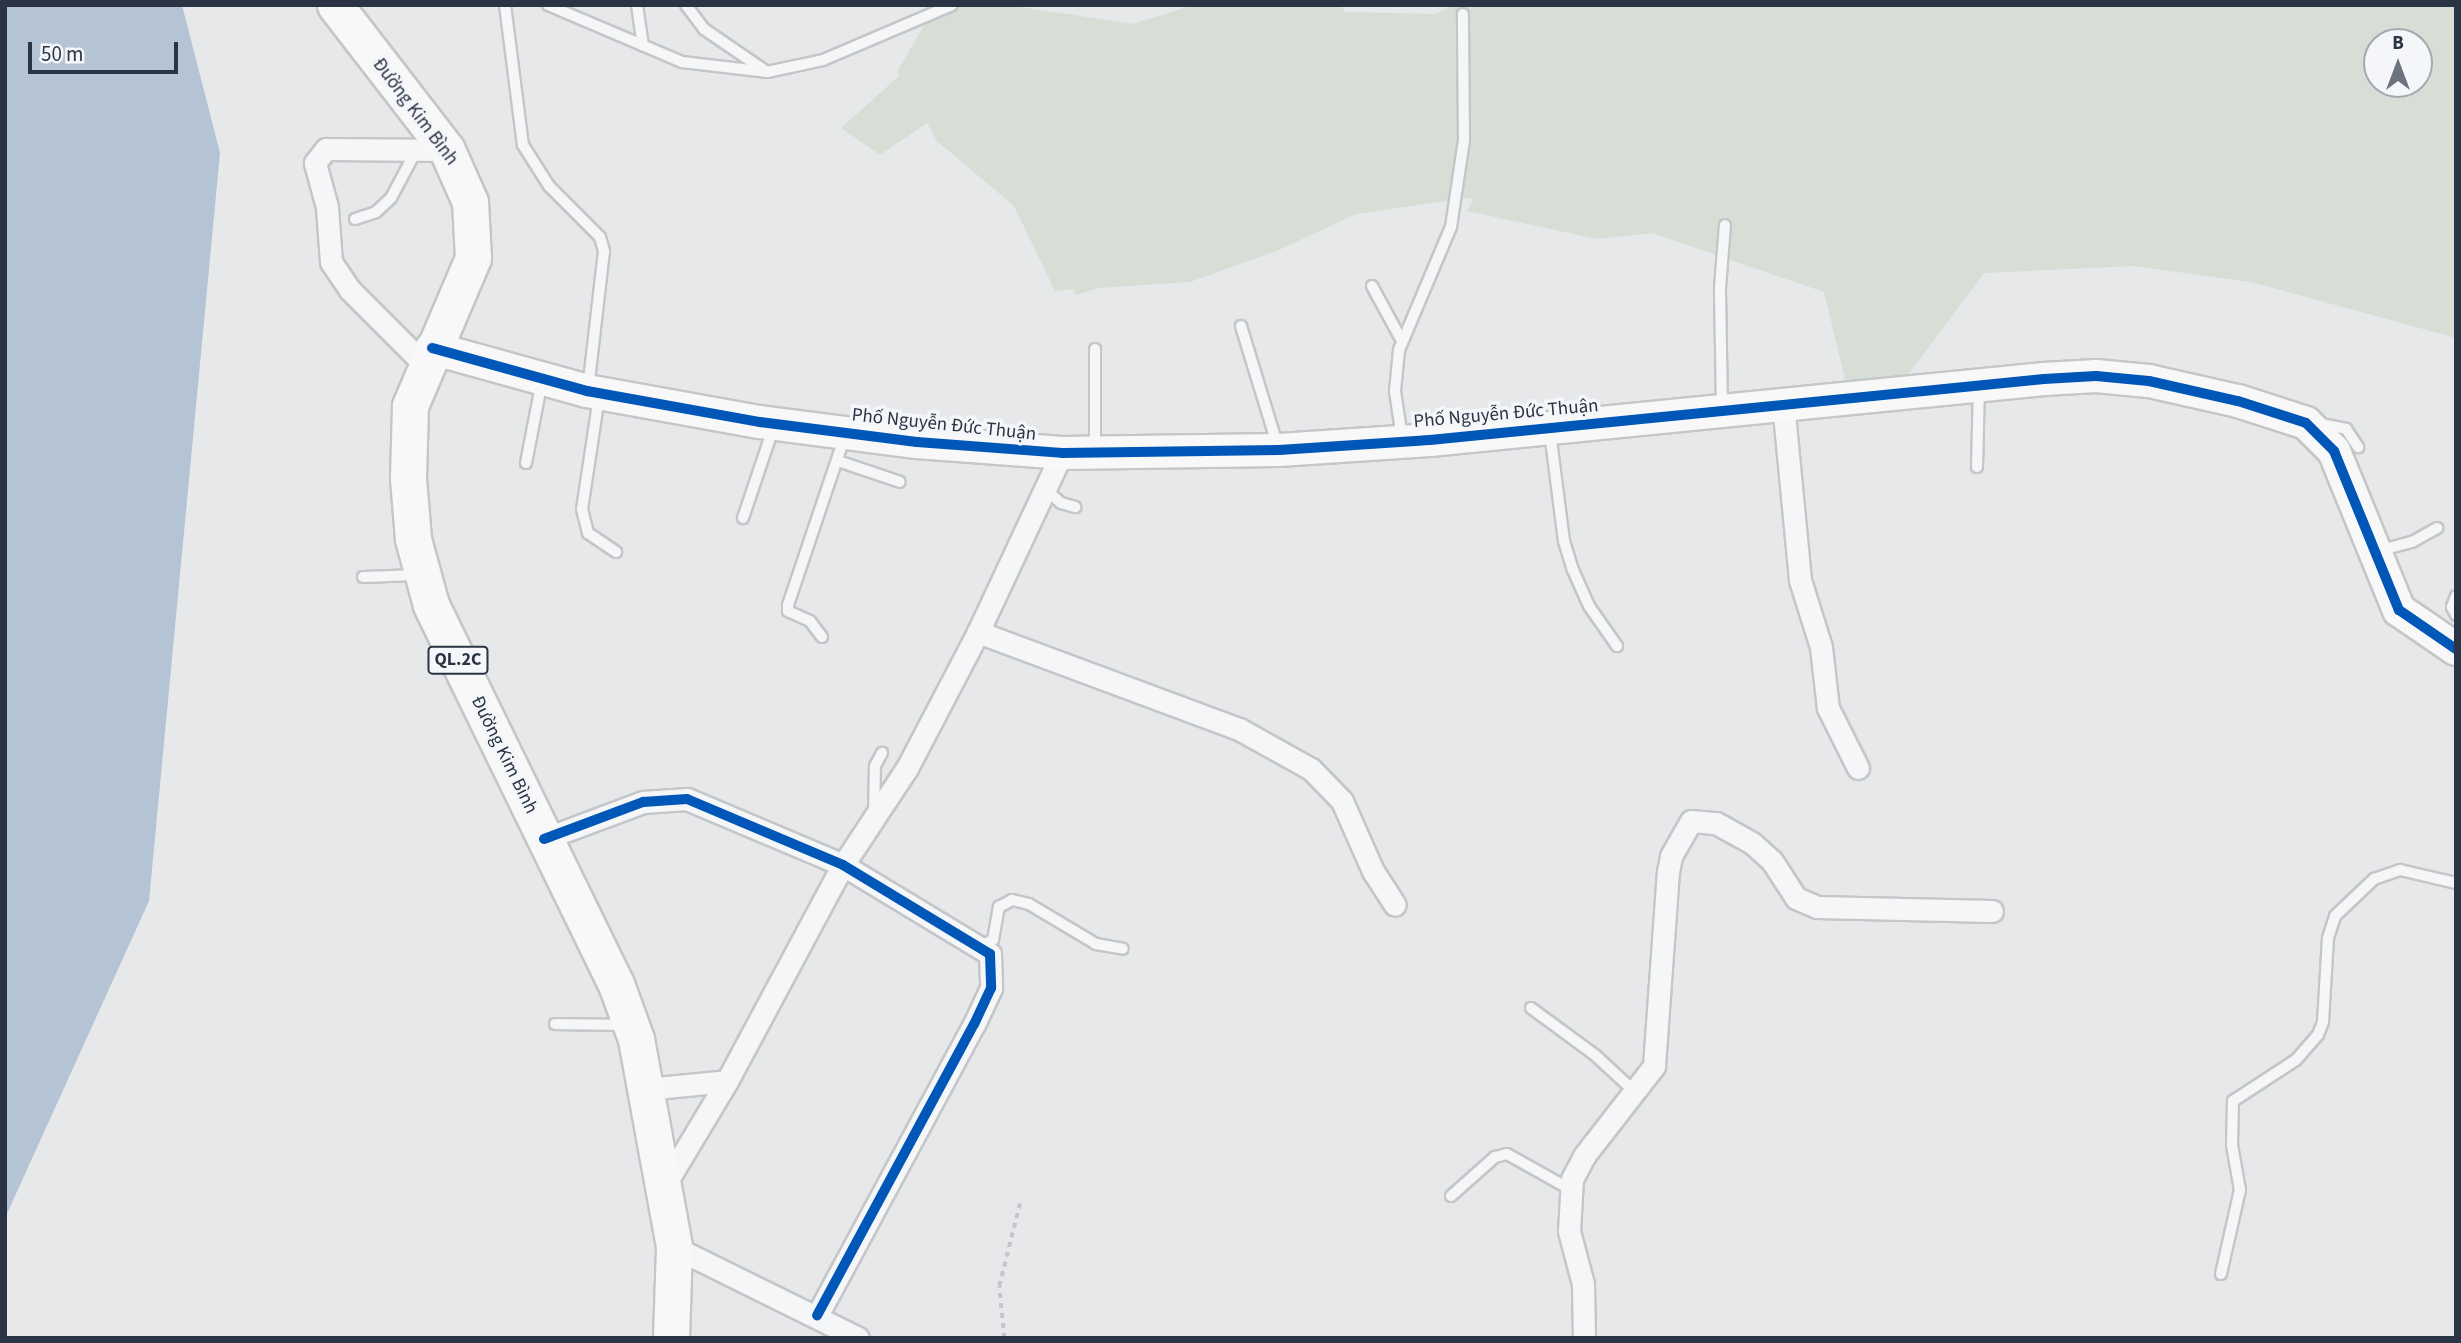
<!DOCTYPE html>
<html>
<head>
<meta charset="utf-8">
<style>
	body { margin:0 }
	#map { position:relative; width:2461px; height:1343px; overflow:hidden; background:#e6e8ea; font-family:"Source Sans 3",sans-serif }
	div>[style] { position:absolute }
	.green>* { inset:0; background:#d6ded6 }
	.water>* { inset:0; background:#b4c4d5 }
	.path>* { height:3.5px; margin-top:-1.75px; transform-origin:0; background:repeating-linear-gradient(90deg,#c5c6ca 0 5px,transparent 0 10px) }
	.roads { filter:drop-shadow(2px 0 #c4c6c8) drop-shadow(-2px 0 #c4c6c8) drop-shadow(0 2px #c4c6c8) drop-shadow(0 -2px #c4c6c8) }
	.lane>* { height:10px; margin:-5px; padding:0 5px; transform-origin:5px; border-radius:5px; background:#f5f6f7 }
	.street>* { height:21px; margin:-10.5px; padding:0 10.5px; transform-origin:10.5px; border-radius:10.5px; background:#f5f6f7 }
	.secondary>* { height:32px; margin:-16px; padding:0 16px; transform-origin:16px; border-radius:16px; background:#f8f8f8 }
	.primary>* { height:35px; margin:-17.5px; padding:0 17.5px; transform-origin:17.5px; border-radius:17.5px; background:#f8f8f8 }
	.cycleway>* { height:10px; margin:-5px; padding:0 5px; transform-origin:5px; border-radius:5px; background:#0057b8 }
	span { translate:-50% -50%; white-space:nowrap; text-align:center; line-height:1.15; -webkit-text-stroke:7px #f4f6f9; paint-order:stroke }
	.shield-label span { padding:2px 5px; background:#f4f6f9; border:2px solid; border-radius:5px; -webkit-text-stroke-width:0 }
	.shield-label { font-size:18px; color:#2b3445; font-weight:700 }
	.street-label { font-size:19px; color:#2b3445 }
	.frame { position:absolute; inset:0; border:7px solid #2b3445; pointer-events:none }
	.north { position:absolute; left:2363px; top:28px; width:70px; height:70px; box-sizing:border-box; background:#f4f6f9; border:2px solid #a4a8b1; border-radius:50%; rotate:0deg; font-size:19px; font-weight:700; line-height:28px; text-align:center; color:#2b3445 }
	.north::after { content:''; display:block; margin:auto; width:24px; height:32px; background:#6c737f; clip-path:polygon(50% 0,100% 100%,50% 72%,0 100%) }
	.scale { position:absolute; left:28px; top:42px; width:150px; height:32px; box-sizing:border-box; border:4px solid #2b3445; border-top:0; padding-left:9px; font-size:21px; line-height:24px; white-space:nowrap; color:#2b3445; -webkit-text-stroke:5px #f4f6f9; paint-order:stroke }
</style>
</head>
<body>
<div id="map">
	<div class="green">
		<div style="clip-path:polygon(evenodd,936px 5px,1008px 5px,1133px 24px,1193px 5px,1339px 5px,1346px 12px,1436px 14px,1453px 5px,2456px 5px,2456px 338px,2251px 282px,2133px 266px,1984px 273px,1884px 407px,1845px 379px,1824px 292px,1652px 233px,1597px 239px,1467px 211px,1474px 199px,1466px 198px,1356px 214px,1279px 250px,1190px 282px,1098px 288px,1076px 295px,1073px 289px,1055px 291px,1014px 206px,937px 141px,927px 123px,880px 155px,841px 128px,899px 76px,897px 72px,936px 5px,2377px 42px,2419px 42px,2419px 84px,2377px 84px,2377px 42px)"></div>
	</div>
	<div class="water">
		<div style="clip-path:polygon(5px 5px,182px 5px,220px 153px,149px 901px,5px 1218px)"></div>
	</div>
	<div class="path">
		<div style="left:1004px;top:1338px;width:52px;rotate:-95.5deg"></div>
		<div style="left:999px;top:1286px;width:86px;rotate:-75.8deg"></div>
	</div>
	<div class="roads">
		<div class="lane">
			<div style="left:505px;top:5px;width:141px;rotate:82.7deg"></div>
			<div style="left:523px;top:145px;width:49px;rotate:57.6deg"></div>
			<div style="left:549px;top:186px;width:72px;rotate:45deg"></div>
			<div style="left:600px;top:237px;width:15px;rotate:74deg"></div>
			<div style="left:604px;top:251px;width:139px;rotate:96.6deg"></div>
			<div style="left:548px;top:5px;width:146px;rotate:23deg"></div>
			<div style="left:682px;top:62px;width:86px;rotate:6.7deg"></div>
			<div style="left:767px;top:72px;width:57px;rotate:-12.1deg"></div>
			<div style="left:823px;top:60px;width:140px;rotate:-23.1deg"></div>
			<div style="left:637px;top:5px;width:41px;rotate:81.7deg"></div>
			<div style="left:686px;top:5px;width:30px;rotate:53deg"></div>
			<div style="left:704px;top:29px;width:76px;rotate:34.3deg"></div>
			<div style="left:355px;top:219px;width:22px;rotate:-18deg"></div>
			<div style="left:376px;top:212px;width:21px;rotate:-43deg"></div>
			<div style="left:391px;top:198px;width:53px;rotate:-62deg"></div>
			<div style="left:1372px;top:286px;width:63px;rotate:61.4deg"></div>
			<div style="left:1241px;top:326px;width:127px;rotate:73deg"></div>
			<div style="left:1095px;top:349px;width:102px;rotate:90deg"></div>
			<div style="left:599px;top:397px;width:113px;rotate:98.6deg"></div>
			<div style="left:582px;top:509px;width:25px;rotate:76deg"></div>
			<div style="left:588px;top:533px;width:34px;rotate:34deg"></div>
			<div style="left:1722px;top:407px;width:119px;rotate:-91deg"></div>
			<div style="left:1720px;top:288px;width:63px;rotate:-85.5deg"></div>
			<div style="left:2316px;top:423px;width:31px;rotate:11deg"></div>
			<div style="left:2346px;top:429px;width:22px;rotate:56deg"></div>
			<div style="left:1550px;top:432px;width:110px;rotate:82.7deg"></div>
			<div style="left:1564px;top:541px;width:30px;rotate:73deg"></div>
			<div style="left:1573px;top:570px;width:39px;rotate:66deg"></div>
			<div style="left:1589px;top:606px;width:49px;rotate:55deg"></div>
			<div style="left:1402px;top:438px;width:48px;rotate:-98.5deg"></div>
			<div style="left:1395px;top:391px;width:41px;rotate:-84.4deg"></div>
			<div style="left:1399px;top:350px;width:134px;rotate:-67.1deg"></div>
			<div style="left:1451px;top:227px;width:88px;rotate:-81.5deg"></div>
			<div style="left:1464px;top:140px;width:126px;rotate:-90.5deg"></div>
			<div style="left:838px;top:461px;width:65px;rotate:18.7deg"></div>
			<div style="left:526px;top:463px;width:84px;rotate:-79deg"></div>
			<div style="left:1977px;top:467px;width:80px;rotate:-88.6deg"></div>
			<div style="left:1045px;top:489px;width:21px;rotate:41deg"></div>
			<div style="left:1061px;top:503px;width:15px;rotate:16deg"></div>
			<div style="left:743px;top:518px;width:97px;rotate:-71.4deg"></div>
			<div style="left:2378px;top:551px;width:35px;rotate:-15deg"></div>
			<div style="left:2412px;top:542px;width:29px;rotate:-29deg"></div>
			<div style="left:363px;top:577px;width:54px;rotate:-2.1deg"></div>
			<div style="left:2456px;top:596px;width:12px;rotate:110deg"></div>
			<div style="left:2452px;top:607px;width:9px;rotate:63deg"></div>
			<div style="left:822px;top:637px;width:20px;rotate:-127deg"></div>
			<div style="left:810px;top:621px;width:24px;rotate:-156deg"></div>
			<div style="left:788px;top:611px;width:6px;rotate:-90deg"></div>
			<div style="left:788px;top:605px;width:178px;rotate:-71.4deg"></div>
			<div style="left:874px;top:812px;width:46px;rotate:-88.8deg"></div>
			<div style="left:875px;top:766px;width:15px;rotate:-62deg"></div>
			<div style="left:983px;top:945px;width:11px;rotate:-27deg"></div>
			<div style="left:993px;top:940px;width:34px;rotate:-80deg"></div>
			<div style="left:999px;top:907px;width:15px;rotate:-28deg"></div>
			<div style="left:1012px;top:900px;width:17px;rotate:13deg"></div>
			<div style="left:1029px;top:904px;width:78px;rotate:30.8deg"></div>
			<div style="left:1096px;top:944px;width:27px;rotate:10deg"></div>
			<div style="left:1531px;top:1008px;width:79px;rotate:36.3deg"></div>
			<div style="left:1595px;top:1055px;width:54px;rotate:42.8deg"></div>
			<div style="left:555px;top:1024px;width:70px;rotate:0.8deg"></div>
			<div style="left:1451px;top:1196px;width:59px;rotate:-41.6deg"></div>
			<div style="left:1495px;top:1157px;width:12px;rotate:-14deg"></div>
			<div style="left:1507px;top:1154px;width:72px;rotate:29.1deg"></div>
			<div style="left:2221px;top:1274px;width:86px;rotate:-77.3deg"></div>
			<div style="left:2240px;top:1190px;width:46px;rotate:-100.1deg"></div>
			<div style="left:2232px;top:1145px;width:44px;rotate:-88.7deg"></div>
			<div style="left:2233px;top:1101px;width:75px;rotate:-33.1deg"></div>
			<div style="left:2296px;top:1060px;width:33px;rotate:-49deg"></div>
			<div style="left:2318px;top:1035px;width:14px;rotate:-69deg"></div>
			<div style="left:2323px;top:1022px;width:84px;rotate:-86.6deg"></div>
			<div style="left:2328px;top:938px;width:23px;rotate:-72deg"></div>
			<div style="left:2335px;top:916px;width:54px;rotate:-43.5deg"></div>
			<div style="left:2374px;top:879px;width:28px;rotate:-19deg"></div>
			<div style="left:2400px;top:870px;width:57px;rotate:13.1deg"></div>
		</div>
		<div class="street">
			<div style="left:425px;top:365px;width:106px;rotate:-135deg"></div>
			<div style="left:350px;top:290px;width:34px;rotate:-124deg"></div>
			<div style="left:331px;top:262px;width:55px;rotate:-94.2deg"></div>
			<div style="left:327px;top:207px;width:46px;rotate:-105.3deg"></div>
			<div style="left:315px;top:163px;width:18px;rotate:-52deg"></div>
			<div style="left:326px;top:149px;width:121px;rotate:0.5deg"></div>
			<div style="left:1783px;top:403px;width:178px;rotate:84.5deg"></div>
			<div style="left:1800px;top:580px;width:70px;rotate:72.6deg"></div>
			<div style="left:1821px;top:647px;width:61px;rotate:83.5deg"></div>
			<div style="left:1828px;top:708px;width:67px;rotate:63.4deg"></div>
			<div style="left:978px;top:632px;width:278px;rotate:20.4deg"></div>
			<div style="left:1239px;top:729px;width:82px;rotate:29.1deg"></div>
			<div style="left:1311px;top:769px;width:45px;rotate:45.9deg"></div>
			<div style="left:1342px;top:801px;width:77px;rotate:66.1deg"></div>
			<div style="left:1373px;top:871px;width:40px;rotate:57.1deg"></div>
			<div style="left:544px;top:839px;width:106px;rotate:-20.5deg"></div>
			<div style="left:643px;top:802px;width:44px;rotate:-3.9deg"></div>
			<div style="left:687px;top:799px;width:169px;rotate:22.9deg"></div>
			<div style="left:843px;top:865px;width:172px;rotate:31.2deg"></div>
			<div style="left:990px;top:954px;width:34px;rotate:88deg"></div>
			<div style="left:991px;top:988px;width:40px;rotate:115deg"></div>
			<div style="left:974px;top:1024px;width:331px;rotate:118.3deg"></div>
			<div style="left:646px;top:1089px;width:81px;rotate:-5.6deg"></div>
			<div style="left:664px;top:1186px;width:122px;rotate:-59deg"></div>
			<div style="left:727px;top:1081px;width:245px;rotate:-61.8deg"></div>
			<div style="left:843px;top:865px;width:116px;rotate:-56.6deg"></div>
			<div style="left:907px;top:768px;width:153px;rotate:-62.4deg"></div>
			<div style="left:978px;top:632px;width:198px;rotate:-64.9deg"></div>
			<div style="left:674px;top:1247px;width:205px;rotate:26.3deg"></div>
			<div style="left:1584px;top:1338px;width:54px;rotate:-91.1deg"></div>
			<div style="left:1583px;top:1284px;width:55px;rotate:-104.8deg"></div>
			<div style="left:1569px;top:1231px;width:52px;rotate:-86.7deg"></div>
			<div style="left:1572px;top:1179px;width:26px;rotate:-62deg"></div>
			<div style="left:1584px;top:1156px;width:114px;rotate:-52.1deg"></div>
			<div style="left:1654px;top:1066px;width:195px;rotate:-85.9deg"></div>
			<div style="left:1668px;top:872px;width:16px;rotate:-79deg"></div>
			<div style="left:1671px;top:856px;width:40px;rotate:-60.3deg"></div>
			<div style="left:1691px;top:821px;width:25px;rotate:5deg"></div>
			<div style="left:1716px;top:823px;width:41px;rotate:29.1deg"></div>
			<div style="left:1752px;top:843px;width:27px;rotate:42deg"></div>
			<div style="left:1772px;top:861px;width:44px;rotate:57deg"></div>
			<div style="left:1796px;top:898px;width:23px;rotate:23deg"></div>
			<div style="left:1817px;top:907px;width:175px;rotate:1.3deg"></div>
		</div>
		<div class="secondary">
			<div style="left:432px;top:348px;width:161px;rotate:15.5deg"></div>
			<div style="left:587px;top:391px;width:176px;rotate:10.2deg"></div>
			<div style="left:760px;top:422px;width:158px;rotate:7.3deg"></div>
			<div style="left:917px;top:442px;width:145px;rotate:4.3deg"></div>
			<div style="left:1062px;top:453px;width:217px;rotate:-0.8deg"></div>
			<div style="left:1279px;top:450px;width:151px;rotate:-3.8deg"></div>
			<div style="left:1430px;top:440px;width:617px;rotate:-5.67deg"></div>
			<div style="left:2044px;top:379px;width:52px;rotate:-3.3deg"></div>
			<div style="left:2096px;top:376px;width:53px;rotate:5.4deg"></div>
			<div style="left:2149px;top:381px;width:91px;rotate:12.7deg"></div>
			<div style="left:2238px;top:401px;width:71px;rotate:17.9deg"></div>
			<div style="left:2306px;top:423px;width:40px;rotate:45deg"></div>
			<div style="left:2334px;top:451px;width:172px;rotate:67.8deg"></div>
			<div style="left:2399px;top:610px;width:69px;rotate:34.4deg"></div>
		</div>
		<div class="primary">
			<div style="left:335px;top:5px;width:183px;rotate:52.3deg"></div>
			<div style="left:447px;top:150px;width:57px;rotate:66.1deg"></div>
			<div style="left:470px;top:202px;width:56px;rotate:86.9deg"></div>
			<div style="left:473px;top:258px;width:161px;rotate:113.1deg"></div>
			<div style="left:410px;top:406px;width:72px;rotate:91.6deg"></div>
			<div style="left:408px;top:478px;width:61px;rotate:85.3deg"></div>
			<div style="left:413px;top:539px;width:68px;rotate:74.7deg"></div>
			<div style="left:431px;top:605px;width:422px;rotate:64deg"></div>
			<div style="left:616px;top:984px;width:59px;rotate:70deg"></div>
			<div style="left:636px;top:1039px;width:211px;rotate:79.6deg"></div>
			<div style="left:674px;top:1247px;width:91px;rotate:91.9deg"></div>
		</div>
	</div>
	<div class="cycleway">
		<div style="left:432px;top:348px;width:161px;rotate:15.5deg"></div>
		<div style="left:587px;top:391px;width:176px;rotate:10.2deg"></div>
		<div style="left:760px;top:422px;width:158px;rotate:7.3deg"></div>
		<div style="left:917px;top:442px;width:145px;rotate:4.3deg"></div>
		<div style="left:1062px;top:453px;width:217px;rotate:-0.8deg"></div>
		<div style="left:1279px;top:450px;width:151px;rotate:-3.8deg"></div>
		<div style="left:1430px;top:440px;width:617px;rotate:-5.67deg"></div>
		<div style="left:2044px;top:379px;width:52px;rotate:-3.3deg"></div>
		<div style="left:2096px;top:376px;width:53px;rotate:5.4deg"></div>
		<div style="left:2149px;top:381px;width:91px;rotate:12.7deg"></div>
		<div style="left:2238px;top:401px;width:71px;rotate:17.9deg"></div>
		<div style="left:2306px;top:423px;width:40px;rotate:45deg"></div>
		<div style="left:2334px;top:451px;width:172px;rotate:67.8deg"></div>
		<div style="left:2399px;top:610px;width:69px;rotate:34.4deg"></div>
		<div style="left:544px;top:839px;width:106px;rotate:-20.5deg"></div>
		<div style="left:643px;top:802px;width:44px;rotate:-3.9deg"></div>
		<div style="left:687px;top:799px;width:169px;rotate:22.9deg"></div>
		<div style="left:843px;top:865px;width:172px;rotate:31.2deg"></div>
		<div style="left:990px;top:954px;width:34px;rotate:88deg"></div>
		<div style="left:991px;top:988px;width:40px;rotate:115deg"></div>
		<div style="left:974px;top:1024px;width:331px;rotate:118.3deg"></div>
	</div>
	<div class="shield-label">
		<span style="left:458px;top:660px">QL.2C</span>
	</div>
	<div class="street-label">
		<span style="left:415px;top:112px;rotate:53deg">Đường Kim Bình</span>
		<span style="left:1506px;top:414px;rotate:-5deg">Phố Nguyễn Đức Thuận</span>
		<span style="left:944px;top:425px;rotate:6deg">Phố Nguyễn Đức Thuận</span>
		<span style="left:504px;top:755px;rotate:64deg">Đường Kim Bình</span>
	</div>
	<div class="frame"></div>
	<div class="north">B</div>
	<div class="scale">50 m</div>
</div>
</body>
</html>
